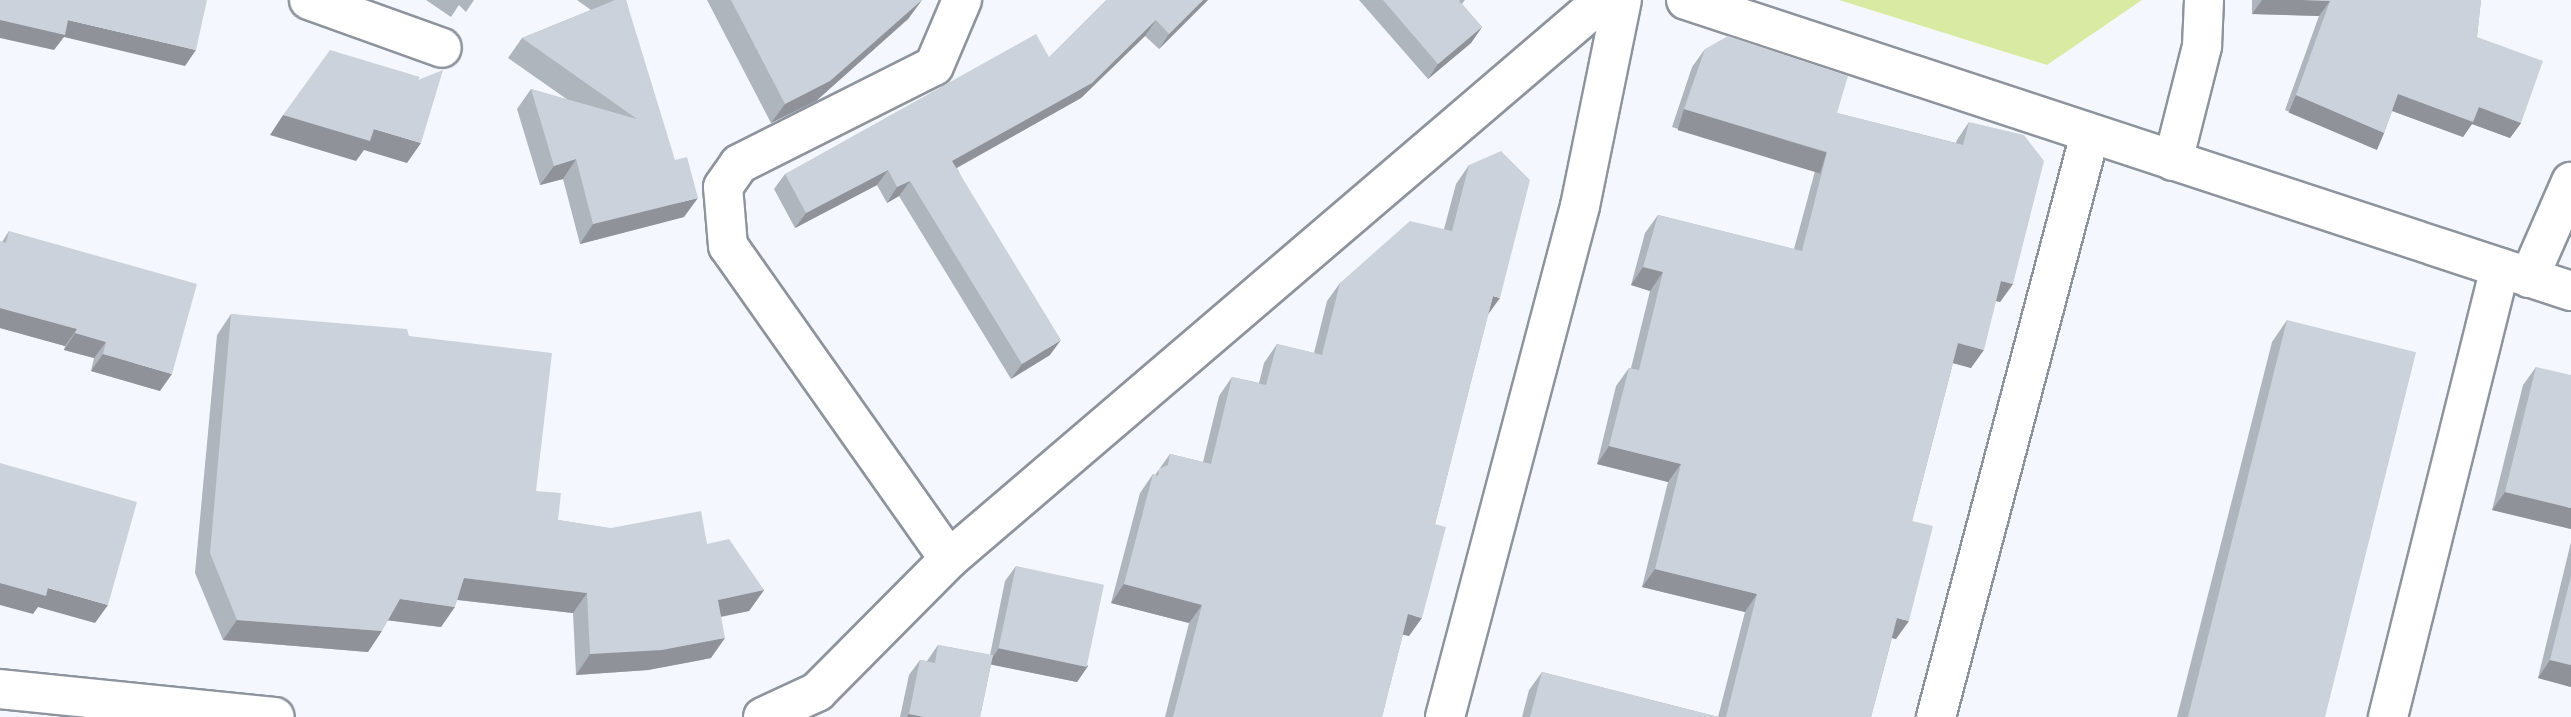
<!DOCTYPE html>
<html>
<head>
<meta charset="utf-8">
<style>
	body { margin:0 }
	#map { position:relative; width:2571px; height:717px; overflow:hidden; background:#f4f8fe; font-family:"Noto Serif",serif }
	div>[style] { position:absolute }
	.green>* { inset:0; background:#d9eba2 }
	.roads { filter:drop-shadow(2px 0 #8e949d) drop-shadow(-2px 0 #8e949d) drop-shadow(0 2px #8e949d) drop-shadow(0 -2px #8e949d) }
	.minor>* { height:38px; margin:-19px; padding:0 19px; transform-origin:19px; border-radius:19px; background:#fff }
	.tertiary>* { height:38px; margin:-19px; padding:0 19px; transform-origin:19px; border-radius:19px; background:#fff }
	.wall>* { inset:0; background:#afb5bc }
	.shaded-wall>* { inset:0; background:#8f9399; transform-origin:0 0 }
	.building>* { inset:0; background:#ccd2db; transform-origin:0 0 }
	span { translate:-50% -50%; white-space:nowrap; text-align:center; line-height:1.15; -webkit-text-stroke:6px #fff; paint-order:stroke }
</style>
</head>
<body>
<div id="map">
	<div class="green">
		<div style="clip-path:polygon(1839px 0,2142px 0,2047px 65px)"></div>
	</div>
	<div class="roads">
		<div class="minor">
			<div style="left:309px;top:0;width:141px;rotate:19.8deg"></div>
			<div style="left:1686px;top:0;width:932px;rotate:18.2deg"></div>
			<div style="left:2173px;top:161px;width:119px;rotate:-75.8deg"></div>
			<div style="left:2202px;top:46px;width:46px;rotate:-87.5deg"></div>
			<div style="left:2529px;top:278px;width:105px;rotate:-66.4deg"></div>
			<div style="left:949px;top:559px;width:383px;rotate:-125.2deg"></div>
			<div style="left:728px;top:246px;width:59px;rotate:-94.8deg"></div>
			<div style="left:723px;top:187px;width:28px;rotate:-55deg"></div>
			<div style="left:739px;top:164px;width:218px;rotate:-26.7deg"></div>
			<div style="left:934px;top:66px;width:72px;rotate:-67deg"></div>
		</div>
		<div class="tertiary">
			<div style="left:0;top:689px;width:276px;rotate:5.8deg"></div>
			<div style="left:763px;top:717px;width:60px;rotate:-24.8deg"></div>
			<div style="left:817px;top:692px;width:187px;rotate:-45.2deg"></div>
			<div style="left:949px;top:559px;width:860px;rotate:-40.52deg"></div>
			<div style="left:1445px;top:717px;width:529px;rotate:-75.2deg"></div>
			<div style="left:1580px;top:206px;width:210px;rotate:-78.5deg"></div>
			<div style="left:1936px;top:717px;width:603px;rotate:-75.2deg"></div>
			<div style="left:2388px;top:717px;width:463px;rotate:-76deg"></div>
		</div>
	</div>
	<div class="wall">
		<div style="clip-path:polygon(426px 0,474px 0,466px 12px,459px 5px,451px 17px)"></div>
		<div style="clip-path:polygon(577px 0,626px 0,684px 217px,580px 244px,563px 179px,540px 185px,517px 109px,531px 89px,568px 100px,508px 58px,522px 38px,591px 10px)"></div>
		<div style="clip-path:polygon(707px 0,922px 0,908px 19px,816px 101px,771px 123px)"></div>
		<div style="clip-path:polygon(1208px 0,1159px 49px,1145px 36px,1081px 98px,957px 168px,1050px 355px,1011px 379px,899px 196px,887px 203px,877px 185px,795px 228px,774px 189px,785px 174px,1049px 57px)"></div>
		<div style="clip-path:polygon(1359px 0,1465px 0,1462px 4px,1482px 27px,1471px 43px,1428px 79px)"></div>
		<div style="clip-path:polygon(2252px 0,2481px 0,2477px 37px,2521px 123px,2510px 138px,2472px 124px,2463px 137px,2392px 111px,2384px 133px,2373px 148px,2285px 110px,2319px 16px,2252px 14px)"></div>
		<div style="clip-path:polygon(1705px 49px,1837px 113px,1956px 143px,1957px 140px,1969px 122px,2013px 284px,2000px 302px,1996px 301px,1971px 368px,1953px 363px,1912px 521px,1896px 639px,1892px 638px,1871px 717px,1522px 717px,1529px 690px,1542px 672px,1718px 717px,1745px 612px,1642px 587px,1668px 482px,1597px 464px,1616px 386px,1629px 368px,1631px 368px,1650px 291px,1631px 285px,1645px 233px,1658px 215px,1794px 249px,1815px 171px,1672px 127px,1692px 67px)"></div>
		<div style="clip-path:polygon(1469px 165px,1488px 314px,1435px 524px,1409px 636px,1403px 634px,1382px 717px,1165px 717px,1189px 623px,1111px 603px,1140px 493px,1153px 474px,1155px 475px,1170px 454px,1203px 462px,1219px 396px,1232px 377px,1259px 383px,1264px 363px,1277px 344px,1314px 353px,1327px 301px,1340px 283px,1444px 229px,1456px 184px)"></div>
		<div style="clip-path:polygon(9px 231px,160px 391px,91px 371px,94px 358px,64px 350px,65px 346px,0 328px,0 241px,2px 242px)"></div>
		<div style="clip-path:polygon(231px 314px,409px 336px,558px 520px,707px 544px,764px 590px,749px 611px,721px 617px,711px 658px,648px 670px,576px 675px,573px 613px,457px 600px,441px 627px,388px 620px,368px 652px,223px 640px,195px 573px,217px 335px)"></div>
		<div style="clip-path:polygon(2287px 320px,2324px 717px,2177px 717px,2272px 342px)"></div>
		<div style="clip-path:polygon(2536px 367px,2571px 529px,2492px 510px,2523px 385px)"></div>
		<div style="clip-path:polygon(2571px 542px,2571px 687px,2538px 678px)"></div>
		<div style="clip-path:polygon(1016px 566px,1088px 666px,1077px 682px,991px 664px,980px 717px,900px 717px,909px 675px,920px 660px,927px 661px,938px 645px,990px 655px,1005px 581px)"></div>
	</div>
	<div class="shaded-wall">
		<div style="clip-path:polygon(922px 0,908px 19px,816px 101px,771px 123px,785px 104px)"></div>
		<div style="clip-path:polygon(1203px 0,1208px 0,1159px 49px,1169px 34px)"></div>
		<div style="clip-path:polygon(2262px 0,2303px 0,2330px 1px,2319px 16px,2252px 14px)"></div>
		<div style="clip-path:polygon(0 20px,68px 20px,196px 50px,185px 66px,64px 37px,54px 50px,0 38px)"></div>
		<div style="clip-path:polygon(1156px 20px,1145px 36px,1081px 98px,942px 176px,952px 161px)"></div>
		<div style="clip-path:polygon(1482px 27px,1471px 43px,1428px 79px,1438px 64px)"></div>
		<div style="clip-path:polygon(2398px 94px,2479px 107px,2521px 123px,2510px 138px,2472px 124px,2463px 137px,2387px 109px)"></div>
		<div style="left:2296px;top:95px;width:96px;height:19px;rotate:23deg"></div>
		<div style="left:1684px;top:109px;width:149px;height:22px;rotate:17deg"></div>
		<div style="clip-path:polygon(283px 115px,374px 129px,421px 143px,407px 163px,364px 150px,356px 161px,270px 135px)"></div>
		<div style="clip-path:polygon(576px 159px,563px 179px,540px 185px,554px 166px)"></div>
		<div style="clip-path:polygon(888px 170px,877px 185px,795px 228px,806px 213px)"></div>
		<div style="clip-path:polygon(910px 181px,899px 196px,887px 203px,897px 187px)"></div>
		<div style="clip-path:polygon(698px 198px,684px 217px,580px 244px,593px 224px)"></div>
		<div style="clip-path:polygon(1643px 267px,1663px 272px,1650px 291px,1631px 285px)"></div>
		<div style="clip-path:polygon(2001px 281px,2013px 284px,2000px 302px,1989px 299px)"></div>
		<div style="clip-path:polygon(1493px 296px,1500px 298px,1487px 316px)"></div>
		<div style="clip-path:polygon(0 308px,77px 329px,65px 346px,0 328px)"></div>
		<div style="clip-path:polygon(75px 333px,106px 342px,94px 358px,64px 350px)"></div>
		<div style="clip-path:polygon(1061px 340px,1050px 355px,1011px 379px,1022px 364px)"></div>
		<div style="clip-path:polygon(1958px 343px,1984px 350px,1971px 368px,1945px 361px)"></div>
		<div style="clip-path:polygon(103px 354px,172px 374px,160px 391px,91px 371px)"></div>
		<div style="clip-path:polygon(1609px 446px,1681px 464px,1668px 482px,1597px 464px)"></div>
		<div style="clip-path:polygon(2505px 492px,2571px 508px,2571px 529px,2492px 510px)"></div>
		<div style="clip-path:polygon(1655px 569px,1757px 594px,1745px 612px,1642px 587px)"></div>
		<div style="clip-path:polygon(464px 578px,587px 593px,573px 613px,450px 599px)"></div>
		<div style="clip-path:polygon(0 583px,48px 588px,108px 605px,95px 623px,38px 607px,33px 614px,0 605px)"></div>
		<div style="clip-path:polygon(1124px 584px,1202px 605px,1189px 623px,1111px 603px)"></div>
		<div style="clip-path:polygon(764px 590px,749px 611px,703px 620px,718px 600px)"></div>
		<div style="clip-path:polygon(400px 599px,455px 607px,441px 627px,385px 620px)"></div>
		<div style="clip-path:polygon(1408px 614px,1422px 618px,1409px 636px,1395px 633px)"></div>
		<div style="clip-path:polygon(1897px 618px,1909px 621px,1896px 639px,1884px 636px)"></div>
		<div style="clip-path:polygon(237px 620px,382px 631px,368px 652px,223px 640px)"></div>
		<div style="clip-path:polygon(725px 638px,711px 658px,648px 670px,576px 675px,590px 654px)"></div>
		<div style="clip-path:polygon(999px 648px,1088px 666px,1077px 682px,988px 664px)"></div>
		<div style="clip-path:polygon(2550px 660px,2571px 665px,2571px 687px,2538px 678px)"></div>
		<div style="clip-path:polygon(909px 714px,924px 717px,907px 717px)"></div>
	</div>
	<div class="building">
		<div style="clip-path:polygon(0 0,207px 0,196px 50px,68px 20px,65px 35px,0 20px)"></div>
		<div style="clip-path:polygon(615px 0,626px 0,675px 160px,687px 157px,698px 198px,593px 224px,576px 159px,554px 166px,531px 89px,637px 119px,522px 38px)"></div>
		<div style="clip-path:polygon(731px 0,922px 0,830px 81px,785px 104px)"></div>
		<div style="clip-path:polygon(1106px 0,1203px 0,1169px 34px,1156px 20px,1092px 83px,952px 161px,1061px 340px,1022px 364px,910px 181px,897px 187px,888px 170px,806px 213px,785px 174px,1036px 34px,1049px 57px)"></div>
		<div style="clip-path:polygon(1383px 0,1460px 0,1459px 1px,1482px 27px,1438px 64px)"></div>
		<div style="clip-path:polygon(2303px 0,2481px 0,2477px 37px,2543px 61px,2521px 123px,2479px 107px,2473px 122px,2398px 94px,2384px 133px,2296px 95px,2330px 1px)"></div>
		<div style="clip-path:polygon(1728px 36px,1848px 76px,1837px 113px,1963px 145px,1969px 122px,2024px 135px,2044px 161px,2013px 284px,2001px 281px,1984px 350px,1958px 343px,1912px 521px,1933px 526px,1909px 621px,1897px 618px,1871px 717px,1726px 717px,1757px 594px,1655px 569px,1681px 464px,1609px 446px,1629px 368px,1639px 370px,1663px 272px,1643px 267px,1658px 215px,1802px 251px,1827px 152px,1684px 109px,1705px 49px)"></div>
		<div style="clip-path:polygon(330px 50px,420px 77px,418px 80px,443px 70px,421px 143px,374px 129px,370px 141px,283px 115px)"></div>
		<div style="clip-path:polygon(1501px 151px,1530px 180px,1500px 298px,1493px 296px,1435px 524px,1446px 527px,1422px 618px,1408px 614px,1382px 717px,1173px 717px,1202px 605px,1124px 584px,1153px 474px,1158px 476px,1159px 469px,1168px 465px,1170px 454px,1211px 464px,1232px 377px,1266px 385px,1277px 344px,1322px 355px,1340px 283px,1410px 221px,1452px 231px,1469px 165px)"></div>
		<div style="clip-path:polygon(9px 231px,197px 284px,172px 374px,103px 354px,106px 342px,75px 333px,77px 329px,0 308px,0 241px,6px 243px)"></div>
		<div style="clip-path:polygon(231px 314px,407px 329px,409px 336px,552px 353px,536px 491px,561px 493px,558px 520px,611px 528px,701px 511px,707px 544px,729px 539px,764px 590px,718px 600px,725px 638px,662px 650px,590px 654px,587px 593px,464px 578px,455px 607px,400px 599px,382px 631px,237px 620px,210px 553px)"></div>
		<div style="left:2287px;top:320px;width:133px;height:409px;rotate:14deg"></div>
		<div style="clip-path:polygon(2536px 367px,2571px 375px,2571px 508px,2505px 492px)"></div>
		<div style="clip-path:polygon(0 463px,137px 502px,108px 605px,48px 588px,46px 596px,0 583px)"></div>
		<div style="left:1016px;top:566px;width:90px;height:84px;rotate:12deg"></div>
		<div style="clip-path:polygon(2571px 576px,2571px 665px,2550px 660px)"></div>
		<div style="clip-path:polygon(938px 645px,993px 655px,980px 717px,924px 717px,909px 714px,920px 660px,935px 663px)"></div>
		<div style="clip-path:polygon(1542px 672px,1719px 717px,1530px 717px)"></div>
	</div>
</div>
</body>
</html>
